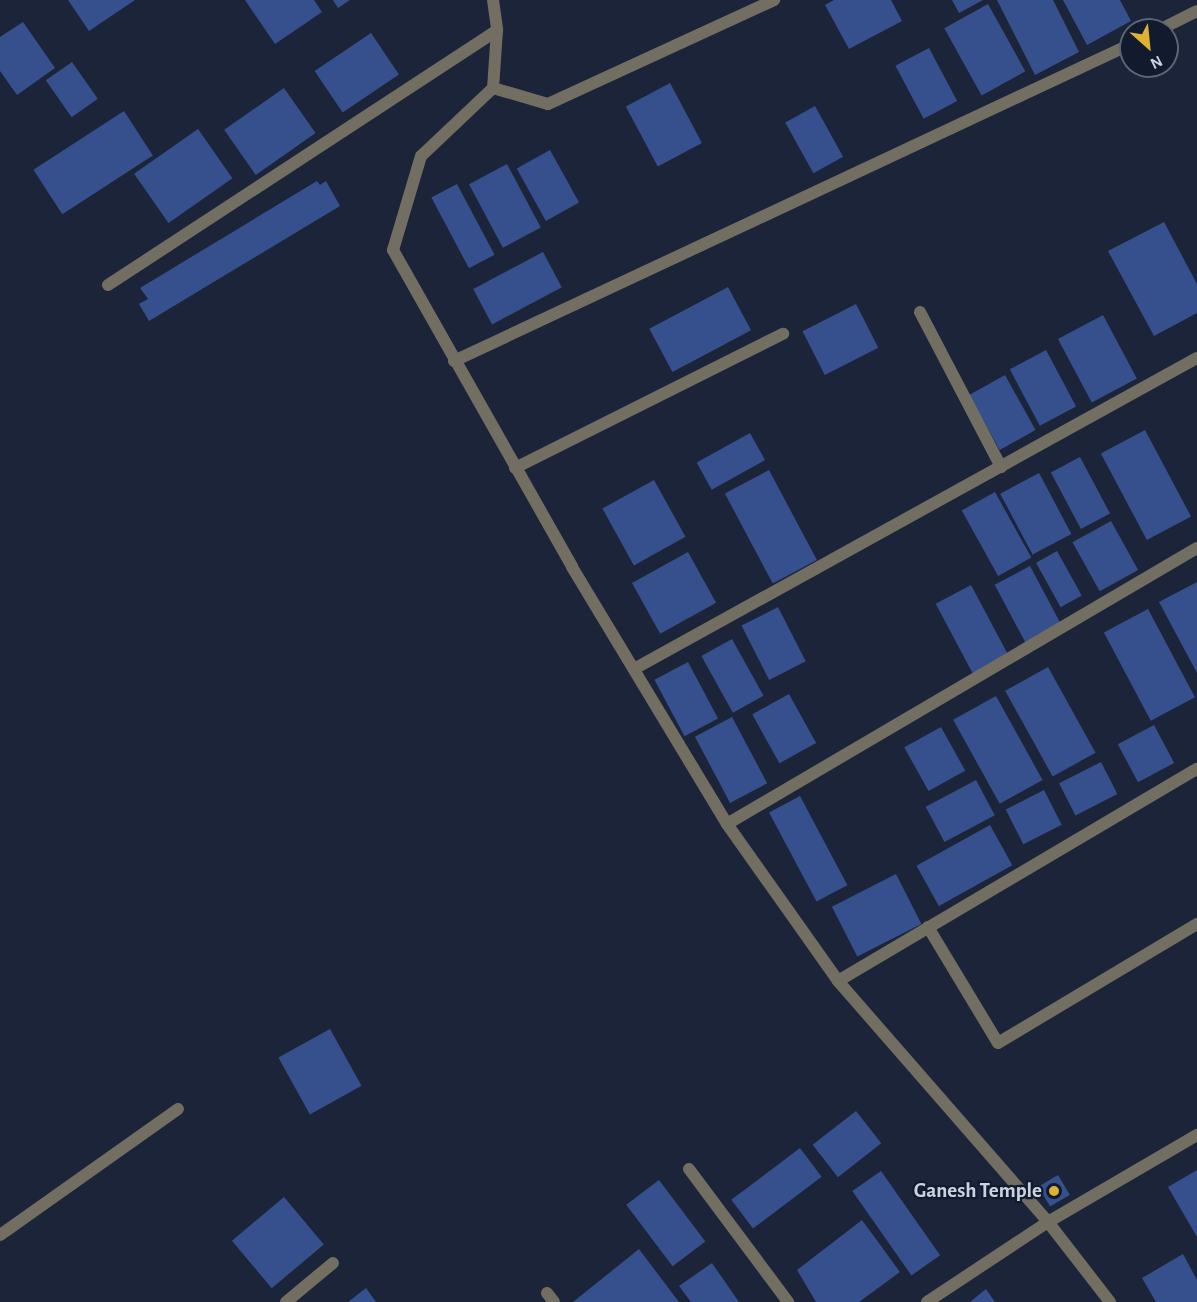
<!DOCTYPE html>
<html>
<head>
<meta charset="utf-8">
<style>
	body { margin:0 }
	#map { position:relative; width:1197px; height:1302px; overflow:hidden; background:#1b2439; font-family:"Alegreya Sans",sans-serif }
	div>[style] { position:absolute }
	.building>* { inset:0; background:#36508e; transform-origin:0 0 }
	.minor>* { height:12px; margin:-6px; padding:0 6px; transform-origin:6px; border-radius:6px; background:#736e62 }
	.dots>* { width:16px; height:16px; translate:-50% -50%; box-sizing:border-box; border:3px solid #121b2e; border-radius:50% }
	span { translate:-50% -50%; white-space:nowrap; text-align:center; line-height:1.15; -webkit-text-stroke:4.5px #121b2e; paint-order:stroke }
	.poi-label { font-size:21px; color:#ccd3e0; font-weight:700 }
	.right { translate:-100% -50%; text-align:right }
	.north { position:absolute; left:1119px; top:18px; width:60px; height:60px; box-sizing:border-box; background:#121b2e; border:2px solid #5c6575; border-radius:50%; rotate:153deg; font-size:16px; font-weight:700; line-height:24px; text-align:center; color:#ccd3e0 }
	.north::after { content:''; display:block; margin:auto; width:21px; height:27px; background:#deb133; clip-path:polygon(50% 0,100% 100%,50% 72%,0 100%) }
</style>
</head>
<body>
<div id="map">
	<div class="building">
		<div style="clip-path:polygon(68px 0,135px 0,89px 31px)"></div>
		<div style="clip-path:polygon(245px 0,314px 0,322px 12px,275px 44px)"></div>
		<div style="clip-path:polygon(333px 0,350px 0,338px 8px)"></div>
		<div style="clip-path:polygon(834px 0,891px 0,902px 21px,849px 49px,825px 5px)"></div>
		<div style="clip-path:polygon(952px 0,983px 0,959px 13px)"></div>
		<div style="clip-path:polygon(997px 0,1053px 0,1079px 52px,1035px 75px)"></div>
		<div style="clip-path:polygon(1063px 0,1120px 0,1131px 21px,1087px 45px)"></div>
		<div style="left:988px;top:4px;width:77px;height:50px;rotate:61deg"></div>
		<div style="clip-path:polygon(23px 22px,55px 68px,17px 95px,0 71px,0 37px)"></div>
		<div style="left:371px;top:33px;width:50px;height:68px;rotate:56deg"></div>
		<div style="left:929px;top:48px;width:60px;height:38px;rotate:62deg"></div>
		<div style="left:72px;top:62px;width:45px;height:32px;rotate:55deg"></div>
		<div style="left:670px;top:83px;width:68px;height:50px;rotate:62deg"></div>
		<div style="left:284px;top:88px;width:55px;height:73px;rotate:55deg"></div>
		<div style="left:815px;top:106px;width:58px;height:34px;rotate:61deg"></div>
		<div style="left:124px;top:111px;width:53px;height:108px;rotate:57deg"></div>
		<div style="left:198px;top:129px;width:60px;height:78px;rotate:55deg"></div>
		<div style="left:550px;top:150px;width:60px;height:38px;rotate:61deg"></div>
		<div style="left:507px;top:164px;width:72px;height:43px;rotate:62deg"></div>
		<div style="clip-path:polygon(317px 181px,320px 185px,326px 181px,340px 206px,149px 321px,139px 304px,148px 299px,140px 288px)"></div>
		<div style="left:457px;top:184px;width:80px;height:29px;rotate:62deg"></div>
		<div style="clip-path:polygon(1164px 222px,1197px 284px,1197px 313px,1154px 336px,1108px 251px)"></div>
		<div style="left:543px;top:252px;width:40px;height:79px;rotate:62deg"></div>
		<div style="left:728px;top:287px;width:49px;height:89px;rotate:62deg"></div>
		<div style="left:856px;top:304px;width:49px;height:60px;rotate:63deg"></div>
		<div style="left:1103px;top:315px;width:72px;height:51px;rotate:62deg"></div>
		<div style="left:1046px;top:350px;width:64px;height:41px;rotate:62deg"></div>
		<div style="left:1005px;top:375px;width:63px;height:41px;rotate:61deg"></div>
		<div style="left:1145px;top:430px;width:98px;height:50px;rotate:62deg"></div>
		<div style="left:750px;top:433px;width:31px;height:61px;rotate:61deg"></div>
		<div style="left:1080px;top:457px;width:64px;height:33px;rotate:62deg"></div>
		<div style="left:769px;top:470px;width:102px;height:50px;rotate:62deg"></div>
		<div style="left:1039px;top:473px;width:69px;height:44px;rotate:62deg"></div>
		<div style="left:654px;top:480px;width:65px;height:59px;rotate:61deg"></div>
		<div style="left:995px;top:492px;width:75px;height:38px;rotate:61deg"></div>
		<div style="left:1111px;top:521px;width:56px;height:44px;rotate:61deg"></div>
		<div style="left:1057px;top:551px;width:51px;height:24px;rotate:61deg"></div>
		<div style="left:688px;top:552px;width:58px;height:64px;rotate:61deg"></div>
		<div style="left:1030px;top:566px;width:68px;height:40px;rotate:62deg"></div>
		<div style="clip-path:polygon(1197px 582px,1197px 673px,1159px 602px)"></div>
		<div style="left:971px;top:585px;width:79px;height:40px;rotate:62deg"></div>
		<div style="left:778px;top:607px;width:61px;height:41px;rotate:63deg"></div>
		<div style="left:1148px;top:609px;width:100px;height:50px;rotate:62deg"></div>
		<div style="left:732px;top:639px;width:65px;height:35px;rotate:61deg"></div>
		<div style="left:688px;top:662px;width:64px;height:38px;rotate:62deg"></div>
		<div style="left:1048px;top:667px;width:98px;height:49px;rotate:61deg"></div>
		<div style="left:789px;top:694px;width:56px;height:42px;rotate:61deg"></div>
		<div style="left:996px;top:696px;width:96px;height:49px;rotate:61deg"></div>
		<div style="left:732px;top:717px;width:75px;height:42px;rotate:62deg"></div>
		<div style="left:1154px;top:725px;width:43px;height:41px;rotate:62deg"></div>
		<div style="left:941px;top:727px;width:50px;height:42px;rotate:61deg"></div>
		<div style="left:1101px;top:762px;width:36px;height:47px;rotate:63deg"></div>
		<div style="left:976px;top:780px;width:40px;height:57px;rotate:62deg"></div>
		<div style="left:1044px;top:790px;width:39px;height:43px;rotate:63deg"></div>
		<div style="left:800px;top:796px;width:101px;height:35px;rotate:62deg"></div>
		<div style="left:990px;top:825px;width:46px;height:84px;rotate:61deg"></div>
		<div style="left:896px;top:874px;width:56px;height:72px;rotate:63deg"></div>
		<div style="left:330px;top:1029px;width:65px;height:59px;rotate:61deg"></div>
		<div style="left:856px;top:1111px;width:41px;height:55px;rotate:52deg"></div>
		<div style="left:800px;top:1148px;width:36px;height:86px;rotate:53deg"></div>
		<div style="clip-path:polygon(1197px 1170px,1197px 1237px,1168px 1187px)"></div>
		<div style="left:881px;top:1171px;width:103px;height:35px;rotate:55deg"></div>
		<div style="left:1058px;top:1175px;width:23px;height:23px;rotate:59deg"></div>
		<div style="left:659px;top:1180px;width:77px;height:41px;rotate:53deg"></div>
		<div style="left:284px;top:1197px;width:62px;height:68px;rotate:50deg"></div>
		<div style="clip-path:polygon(862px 1220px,900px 1272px,859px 1302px,816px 1302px,797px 1270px)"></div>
		<div style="clip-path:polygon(639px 1249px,679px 1302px,573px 1302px)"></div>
		<div style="clip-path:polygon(1183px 1254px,1197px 1280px,1197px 1302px,1156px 1302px,1142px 1278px)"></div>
		<div style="clip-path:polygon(712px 1263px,739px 1302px,691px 1302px,679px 1286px)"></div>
		<div style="clip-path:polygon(366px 1288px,376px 1302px,348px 1302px)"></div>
		<div style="clip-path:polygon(986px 1289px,995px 1302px,970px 1302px)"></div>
	</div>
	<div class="minor">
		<div style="left:493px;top:0;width:30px;rotate:82deg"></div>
		<div style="left:497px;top:30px;width:58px;rotate:93.9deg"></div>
		<div style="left:493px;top:88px;width:99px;rotate:136.6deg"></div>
		<div style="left:421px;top:156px;width:98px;rotate:106.6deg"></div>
		<div style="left:393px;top:250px;width:364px;rotate:60.5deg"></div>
		<div style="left:572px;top:567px;width:300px;rotate:58.9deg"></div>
		<div style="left:727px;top:824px;width:192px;rotate:54.7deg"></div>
		<div style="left:838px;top:981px;width:320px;rotate:48.9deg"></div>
		<div style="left:1048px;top:1222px;width:101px;rotate:52.2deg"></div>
		<div style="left:1159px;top:30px;width:42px;rotate:-26.6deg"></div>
		<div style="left:493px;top:88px;width:57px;rotate:16.2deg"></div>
		<div style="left:548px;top:104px;width:249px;rotate:-24.7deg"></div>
		<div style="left:108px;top:285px;width:465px;rotate:-33.2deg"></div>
		<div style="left:920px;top:312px;width:175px;rotate:62.4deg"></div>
		<div style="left:454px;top:361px;width:748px;rotate:-25.09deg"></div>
		<div style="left:515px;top:468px;width:300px;rotate:-26.6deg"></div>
		<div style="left:634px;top:669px;width:643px;rotate:-28.92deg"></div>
		<div style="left:727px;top:824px;width:545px;rotate:-30.42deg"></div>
		<div style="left:928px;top:927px;width:135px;rotate:58.9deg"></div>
		<div style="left:998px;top:1043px;width:232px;rotate:-30.9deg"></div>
		<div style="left:838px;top:981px;width:417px;rotate:-30.6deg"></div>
		<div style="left:689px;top:1169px;width:166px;rotate:53.3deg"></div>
		<div style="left:0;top:1235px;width:218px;rotate:-35.3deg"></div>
		<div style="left:547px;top:1293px;width:11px;rotate:52deg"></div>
		<div style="left:286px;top:1302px;width:61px;rotate:-39.7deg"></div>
		<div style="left:927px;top:1302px;width:145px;rotate:-33.5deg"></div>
		<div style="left:1048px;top:1222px;width:173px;rotate:-30.3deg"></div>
	</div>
	<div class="dots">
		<div style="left:1054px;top:1191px;background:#deb133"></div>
	</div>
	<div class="poi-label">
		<span class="right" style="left:1042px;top:1191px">Ganesh Temple</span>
	</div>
	<div class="north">N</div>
</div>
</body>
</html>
